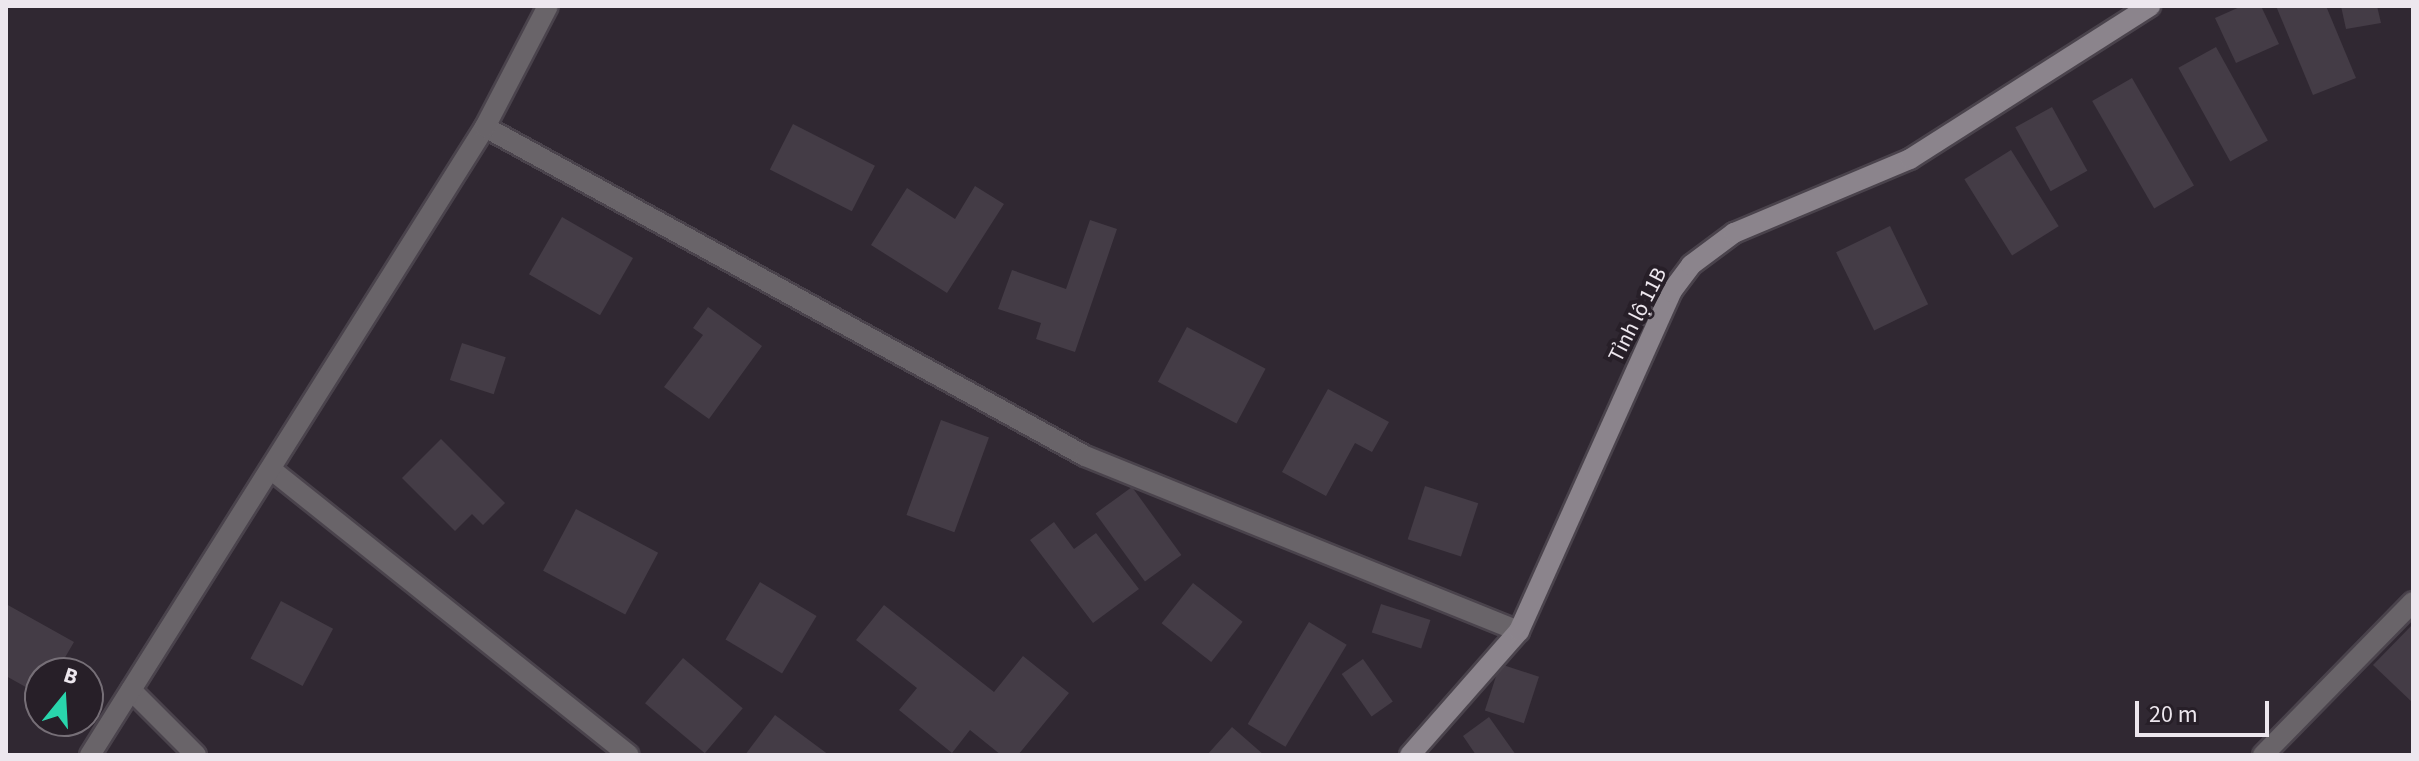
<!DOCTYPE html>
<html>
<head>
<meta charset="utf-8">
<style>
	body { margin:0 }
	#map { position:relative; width:2419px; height:761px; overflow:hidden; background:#302832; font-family:"Source Sans 3",sans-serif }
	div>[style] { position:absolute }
	.building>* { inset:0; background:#443c46; transform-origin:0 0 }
	.roads { filter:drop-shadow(2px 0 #4a434c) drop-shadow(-2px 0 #4a434c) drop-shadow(0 2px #4a434c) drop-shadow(0 -2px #4a434c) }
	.minor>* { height:20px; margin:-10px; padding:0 10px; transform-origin:10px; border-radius:10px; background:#696469 }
	.secondary>* { height:20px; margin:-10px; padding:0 10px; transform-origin:10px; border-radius:10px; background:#8b848c }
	span { translate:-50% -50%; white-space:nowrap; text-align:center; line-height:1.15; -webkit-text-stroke:8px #271f28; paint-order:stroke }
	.street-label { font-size:22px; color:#ede7ee }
	.frame { position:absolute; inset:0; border:8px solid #ede7ee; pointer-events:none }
	.north { position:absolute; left:24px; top:657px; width:80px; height:80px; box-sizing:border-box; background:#271f28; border:2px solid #766f77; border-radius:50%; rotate:18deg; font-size:22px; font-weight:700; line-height:32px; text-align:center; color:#ede7ee }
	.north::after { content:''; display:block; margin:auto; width:28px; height:36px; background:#29d5ac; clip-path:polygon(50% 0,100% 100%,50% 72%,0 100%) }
	.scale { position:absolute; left:2135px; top:701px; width:134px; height:36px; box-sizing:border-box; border:4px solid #ede7ee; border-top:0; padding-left:10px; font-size:24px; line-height:28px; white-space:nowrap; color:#ede7ee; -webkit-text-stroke:6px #271f28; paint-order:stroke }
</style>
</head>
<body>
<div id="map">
	<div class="building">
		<div style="clip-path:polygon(2242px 6px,2261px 6px,2279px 44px,2236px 63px,2215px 18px)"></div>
		<div style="clip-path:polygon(2276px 6px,2326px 6px,2356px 78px,2313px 95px)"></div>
		<div style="clip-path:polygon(2341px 6px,2377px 6px,2381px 23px,2346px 29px)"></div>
		<div style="left:2216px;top:47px;width:107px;height:43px;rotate:61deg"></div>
		<div style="left:2132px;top:78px;width:124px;height:46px;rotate:60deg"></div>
		<div style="left:2052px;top:107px;width:73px;height:42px;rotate:61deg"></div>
		<div style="left:793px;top:124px;width:92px;height:51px;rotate:27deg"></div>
		<div style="left:2011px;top:150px;width:90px;height:55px;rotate:58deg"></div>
		<div style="clip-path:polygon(975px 186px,1004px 204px,947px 293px,871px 245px,907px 188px,955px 219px)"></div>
		<div style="left:562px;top:217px;width:82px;height:66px;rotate:30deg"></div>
		<div style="clip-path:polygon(1090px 220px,1117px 229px,1075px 352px,1036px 339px,1041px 323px,998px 309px,1012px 270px,1066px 289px)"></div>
		<div style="left:1890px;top:226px;width:87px;height:60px;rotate:64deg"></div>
		<div style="clip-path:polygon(708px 307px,762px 346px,709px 419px,664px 387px,703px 335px,693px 328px)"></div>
		<div style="left:1187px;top:327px;width:89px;height:62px;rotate:28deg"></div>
		<div style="left:462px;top:343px;width:46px;height:39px;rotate:18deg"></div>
		<div style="clip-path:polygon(1328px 389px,1389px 422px,1372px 452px,1355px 443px,1326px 496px,1282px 472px)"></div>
		<div style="left:941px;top:420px;width:51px;height:101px;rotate:20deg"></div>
		<div style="clip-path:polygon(441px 439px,505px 503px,483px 525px,472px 514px,455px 531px,402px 478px)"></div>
		<div style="left:1425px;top:486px;width:56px;height:56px;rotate:18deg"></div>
		<div style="left:1132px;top:487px;width:84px;height:45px;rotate:54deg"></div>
		<div style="left:576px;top:509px;width:93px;height:70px;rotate:28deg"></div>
		<div style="clip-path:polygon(1054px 522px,1074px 549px,1096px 533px,1139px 589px,1093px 623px,1030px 540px)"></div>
		<div style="left:760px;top:582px;width:66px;height:67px;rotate:31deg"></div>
		<div style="left:1193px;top:583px;width:63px;height:51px;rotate:38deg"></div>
		<div style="left:281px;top:601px;width:59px;height:65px;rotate:28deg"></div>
		<div style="clip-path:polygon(6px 604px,74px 642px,56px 673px,40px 673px,40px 695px,6px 676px)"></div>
		<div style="left:1381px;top:604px;width:52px;height:30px;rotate:18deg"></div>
		<div style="clip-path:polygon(884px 605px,994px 692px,1023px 656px,1069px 693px,1018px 755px,1001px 755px,970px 730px,952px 753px,899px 710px,917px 688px,856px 640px)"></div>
		<div style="left:1309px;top:622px;width:44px;height:119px;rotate:31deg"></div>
		<div style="clip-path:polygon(2413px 624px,2413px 703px,2373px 665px)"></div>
		<div style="left:683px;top:658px;width:78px;height:59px;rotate:40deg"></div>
		<div style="left:1363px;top:659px;width:52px;height:26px;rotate:55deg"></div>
		<div style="left:1500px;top:664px;width:41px;height:49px;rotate:18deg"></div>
		<div style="clip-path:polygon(775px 715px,829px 755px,745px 755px)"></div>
		<div style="clip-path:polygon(1489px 717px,1516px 755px,1476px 755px,1463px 736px)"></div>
		<div style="clip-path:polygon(1232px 727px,1264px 755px,1207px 755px)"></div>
	</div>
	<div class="roads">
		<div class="minor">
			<div style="left:485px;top:127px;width:684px;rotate:28.74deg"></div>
			<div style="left:1085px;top:456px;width:468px;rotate:22deg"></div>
			<div style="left:273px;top:471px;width:455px;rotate:38.6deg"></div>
			<div style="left:131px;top:690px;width:92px;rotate:45deg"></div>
			<div style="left:90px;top:755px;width:742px;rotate:-57.83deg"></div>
			<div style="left:485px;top:127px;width:136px;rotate:-62.5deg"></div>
			<div style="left:2263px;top:755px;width:214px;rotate:-45.6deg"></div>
		</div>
		<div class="secondary">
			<div style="left:1410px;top:755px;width:165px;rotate:-48.7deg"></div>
			<div style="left:1519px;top:631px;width:372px;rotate:-65.8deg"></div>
			<div style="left:1671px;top:292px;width:34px;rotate:-53deg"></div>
			<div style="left:1691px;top:265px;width:54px;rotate:-36.7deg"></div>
			<div style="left:1734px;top:233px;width:191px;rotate:-22.8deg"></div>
			<div style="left:1910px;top:159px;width:285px;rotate:-32.5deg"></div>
		</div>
	</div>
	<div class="street-label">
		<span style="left:1638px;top:315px;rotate:-63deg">Tỉnh lộ 11B</span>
	</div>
	<div class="frame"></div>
	<div class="north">B</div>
	<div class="scale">20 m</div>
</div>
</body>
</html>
